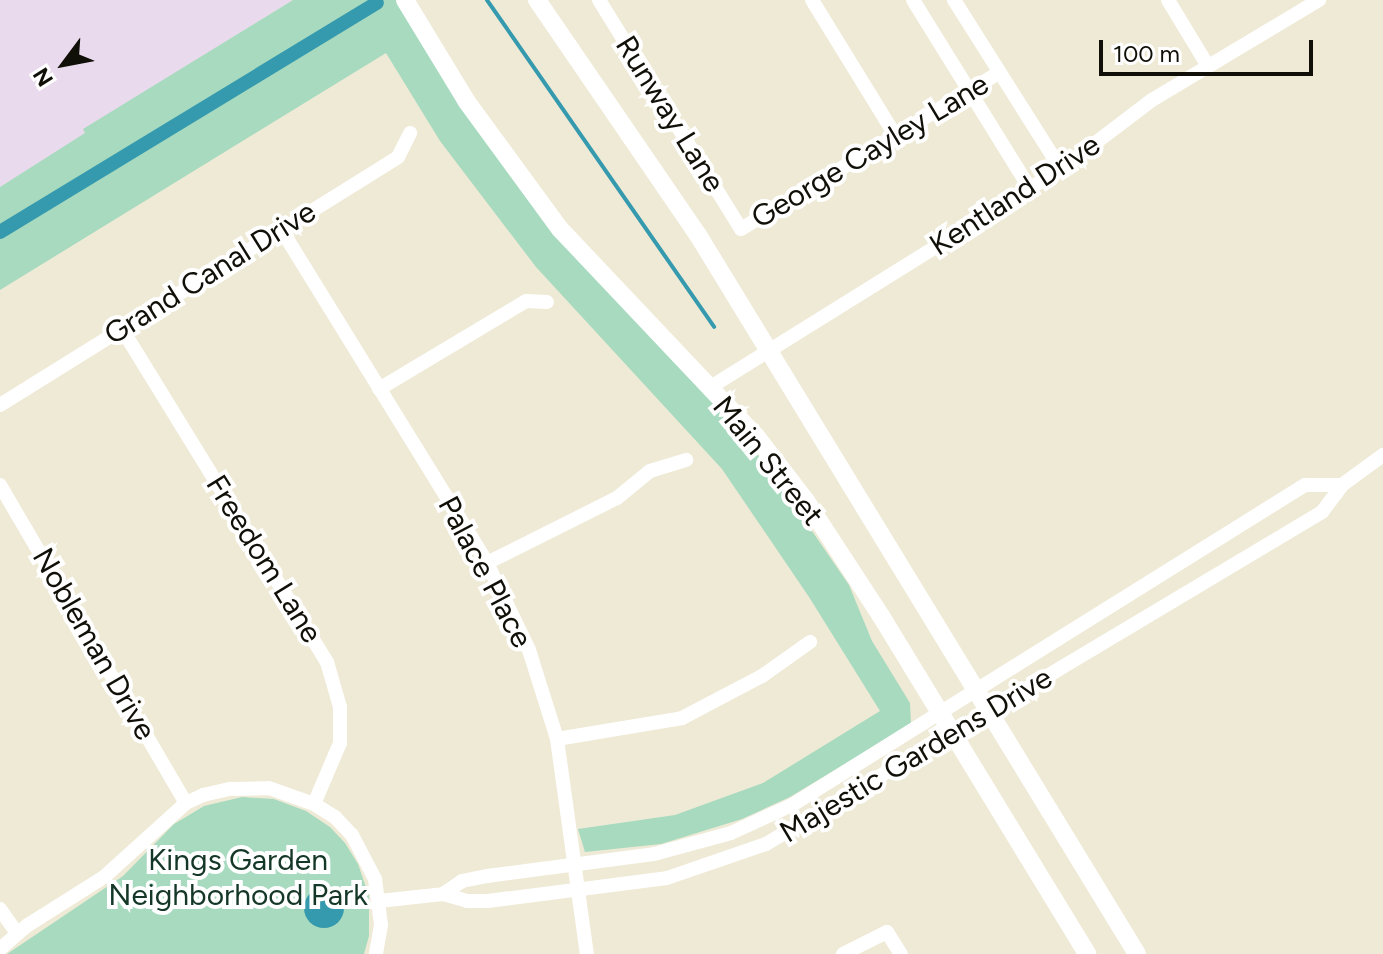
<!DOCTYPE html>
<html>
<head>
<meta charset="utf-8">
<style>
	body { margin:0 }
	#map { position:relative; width:1383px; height:954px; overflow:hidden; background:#efead6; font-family:Figtree,sans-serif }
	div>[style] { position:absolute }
	.commercial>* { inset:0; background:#e9daed }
	.green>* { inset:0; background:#a7dabf }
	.water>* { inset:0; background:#369aaf }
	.round { border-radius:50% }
	.stream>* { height:4px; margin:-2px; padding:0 2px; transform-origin:2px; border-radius:2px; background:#369aaf }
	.canal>* { height:14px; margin:-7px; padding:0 7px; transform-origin:7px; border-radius:7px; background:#369aaf }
	.minor>* { height:14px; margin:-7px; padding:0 7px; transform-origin:7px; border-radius:7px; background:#fff }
	.major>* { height:18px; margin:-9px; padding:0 9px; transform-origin:9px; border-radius:9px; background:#fff }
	span { translate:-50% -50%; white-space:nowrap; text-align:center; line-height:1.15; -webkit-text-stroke:8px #fff; paint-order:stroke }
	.street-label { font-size:30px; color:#100f08 }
	.park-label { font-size:30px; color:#143727 }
	.north { position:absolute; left:24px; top:24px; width:80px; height:80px; -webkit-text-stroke:6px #fff; paint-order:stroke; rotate:238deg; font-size:22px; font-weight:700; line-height:32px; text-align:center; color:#100f08 }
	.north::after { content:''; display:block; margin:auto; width:28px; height:36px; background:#100f08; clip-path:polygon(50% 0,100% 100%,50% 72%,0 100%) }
	.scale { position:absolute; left:1099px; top:40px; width:214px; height:36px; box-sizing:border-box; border:4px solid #100f08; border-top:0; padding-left:10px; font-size:24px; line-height:28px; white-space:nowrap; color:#100f08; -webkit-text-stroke:6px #fff; paint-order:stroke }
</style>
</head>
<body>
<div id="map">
	<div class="commercial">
		<div style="clip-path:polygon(0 0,293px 0,84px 129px,86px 133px,0 187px)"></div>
	</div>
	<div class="green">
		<div style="clip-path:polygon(293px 0,398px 0,474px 121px,728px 416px,775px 477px,849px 585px,872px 641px,910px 703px,911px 724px,790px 797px,742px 819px,661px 844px,585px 852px,578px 829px,675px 815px,763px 783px,880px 711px,809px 597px,722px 469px,536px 267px,440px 141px,386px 53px,0 290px,0 187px,85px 133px,83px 129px)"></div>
		<div style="clip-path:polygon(242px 797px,274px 799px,306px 811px,330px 827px,345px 843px,358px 864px,369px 896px,369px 936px,364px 954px,7px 954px,123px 876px,174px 824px,204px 806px)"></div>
	</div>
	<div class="water">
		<div class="round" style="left:304px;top:888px;width:40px;height:40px"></div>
	</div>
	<div class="stream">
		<div style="left:487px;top:0;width:398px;rotate:55.2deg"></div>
	</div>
	<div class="canal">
		<div style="left:0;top:232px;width:441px;rotate:-31.3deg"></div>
	</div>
	<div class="minor">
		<div style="left:599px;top:0;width:269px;rotate:58.2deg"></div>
		<div style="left:741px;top:229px;width:301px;rotate:-31.2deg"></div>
		<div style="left:812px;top:0;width:158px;rotate:58.4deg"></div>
		<div style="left:913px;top:0;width:222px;rotate:58.2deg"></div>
		<div style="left:954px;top:0;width:200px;rotate:57.7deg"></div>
		<div style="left:1168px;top:0;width:77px;rotate:58.8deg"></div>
		<div style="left:281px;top:229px;width:392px;rotate:58.3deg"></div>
		<div style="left:487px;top:563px;width:97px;rotate:64.2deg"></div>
		<div style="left:529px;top:650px;width:93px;rotate:72.5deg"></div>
		<div style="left:557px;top:739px;width:217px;rotate:82.1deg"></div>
		<div style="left:122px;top:329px;width:391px;rotate:58.4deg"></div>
		<div style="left:327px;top:662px;width:47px;rotate:73.9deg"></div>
		<div style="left:340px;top:707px;width:36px;rotate:90deg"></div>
		<div style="left:340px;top:743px;width:66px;rotate:113.1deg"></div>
		<div style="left:709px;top:388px;width:415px;rotate:-31.9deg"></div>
		<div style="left:1061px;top:169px;width:114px;rotate:-37.2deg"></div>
		<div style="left:1152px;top:100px;width:195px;rotate:-30.9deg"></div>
		<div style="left:379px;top:389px;width:171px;rotate:-30.9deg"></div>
		<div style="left:526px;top:301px;width:21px;rotate:3deg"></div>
		<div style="left:0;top:405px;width:469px;rotate:-31.9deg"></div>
		<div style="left:398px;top:157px;width:27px;rotate:-63deg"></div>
		<div style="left:0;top:485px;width:368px;rotate:59.7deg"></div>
		<div style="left:487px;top:563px;width:145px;rotate:-26.6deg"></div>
		<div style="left:617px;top:498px;width:43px;rotate:-39.3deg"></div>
		<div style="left:650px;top:471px;width:38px;rotate:-17deg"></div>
		<div style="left:557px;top:739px;width:127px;rotate:-9.5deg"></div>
		<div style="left:682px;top:718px;width:90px;rotate:-27.7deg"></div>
		<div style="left:762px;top:676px;width:59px;rotate:-35.3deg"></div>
		<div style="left:443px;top:894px;width:23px;rotate:-34deg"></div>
		<div style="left:462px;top:881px;width:25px;rotate:-11deg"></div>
		<div style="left:487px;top:876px;width:168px;rotate:-7.5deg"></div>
		<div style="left:654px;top:854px;width:80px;rotate:-15.3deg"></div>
		<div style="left:731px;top:833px;width:67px;rotate:-24.7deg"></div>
		<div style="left:792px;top:805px;width:605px;rotate:-31.96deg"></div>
		<div style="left:1305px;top:485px;width:37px"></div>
		<div style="left:379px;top:901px;width:64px;rotate:-6.2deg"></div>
		<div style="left:443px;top:894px;width:25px;rotate:16deg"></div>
		<div style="left:467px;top:901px;width:21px"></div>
		<div style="left:488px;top:901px;width:180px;rotate:-7.3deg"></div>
		<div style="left:667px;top:878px;width:105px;rotate:-19deg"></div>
		<div style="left:766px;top:844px;width:648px;rotate:-30.84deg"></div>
		<div style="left:1322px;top:512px;width:34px;rotate:-53deg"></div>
		<div style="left:1342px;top:485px;width:51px;rotate:-36.2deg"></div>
		<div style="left:0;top:909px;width:29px;rotate:55deg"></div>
		<div style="left:0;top:949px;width:37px;rotate:-41deg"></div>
		<div style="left:28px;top:925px;width:90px;rotate:-32.3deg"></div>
		<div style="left:104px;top:877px;width:110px;rotate:-42.1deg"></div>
		<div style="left:186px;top:803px;width:19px;rotate:-25deg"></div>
		<div style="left:203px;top:795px;width:28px;rotate:-13deg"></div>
		<div style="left:230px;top:789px;width:39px;rotate:-1deg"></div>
		<div style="left:269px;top:788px;width:48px;rotate:19.6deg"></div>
		<div style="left:314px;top:804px;width:25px;rotate:32deg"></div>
		<div style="left:335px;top:817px;width:25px;rotate:47deg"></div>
		<div style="left:352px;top:835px;width:50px;rotate:62.4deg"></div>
		<div style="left:375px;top:879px;width:46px;rotate:82.6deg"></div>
		<div style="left:381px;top:925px;width:29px;rotate:100deg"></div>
		<div style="left:843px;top:954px;width:49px;rotate:-26.6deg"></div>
		<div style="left:887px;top:932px;width:26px;rotate:58deg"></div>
	</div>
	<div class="major">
		<div style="left:405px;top:0;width:119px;rotate:58.7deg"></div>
		<div style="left:467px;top:102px;width:157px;rotate:53.8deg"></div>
		<div style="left:560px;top:229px;width:285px;rotate:46.6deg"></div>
		<div style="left:756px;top:436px;width:82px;rotate:52.4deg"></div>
		<div style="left:806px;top:501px;width:137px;rotate:56.9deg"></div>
		<div style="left:881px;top:616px;width:396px;rotate:58.6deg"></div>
		<div style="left:537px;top:0;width:285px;rotate:55.6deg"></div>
		<div style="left:698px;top:235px;width:842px;rotate:58.59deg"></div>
	</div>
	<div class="street-label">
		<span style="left:670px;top:114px;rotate:58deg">Runway Lane</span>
		<span style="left:870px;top:151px;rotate:-31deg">George Cayley Lane</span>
		<span style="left:1015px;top:195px;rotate:-33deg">Kentland Drive</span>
		<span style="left:210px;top:273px;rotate:-32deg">Grand Canal Drive</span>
		<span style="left:768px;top:461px;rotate:51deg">Main Street</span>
		<span style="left:264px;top:559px;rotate:58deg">Freedom Lane</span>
		<span style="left:485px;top:572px;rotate:62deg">Palace Place</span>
		<span style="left:94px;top:644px;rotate:60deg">Nobleman Drive</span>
		<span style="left:916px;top:755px;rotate:-31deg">Majestic Gardens Drive</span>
	</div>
	<div class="park-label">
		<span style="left:238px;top:877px">Kings Garden<br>Neighborhood Park</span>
	</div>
	<div class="north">N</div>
	<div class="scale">100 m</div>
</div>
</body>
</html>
